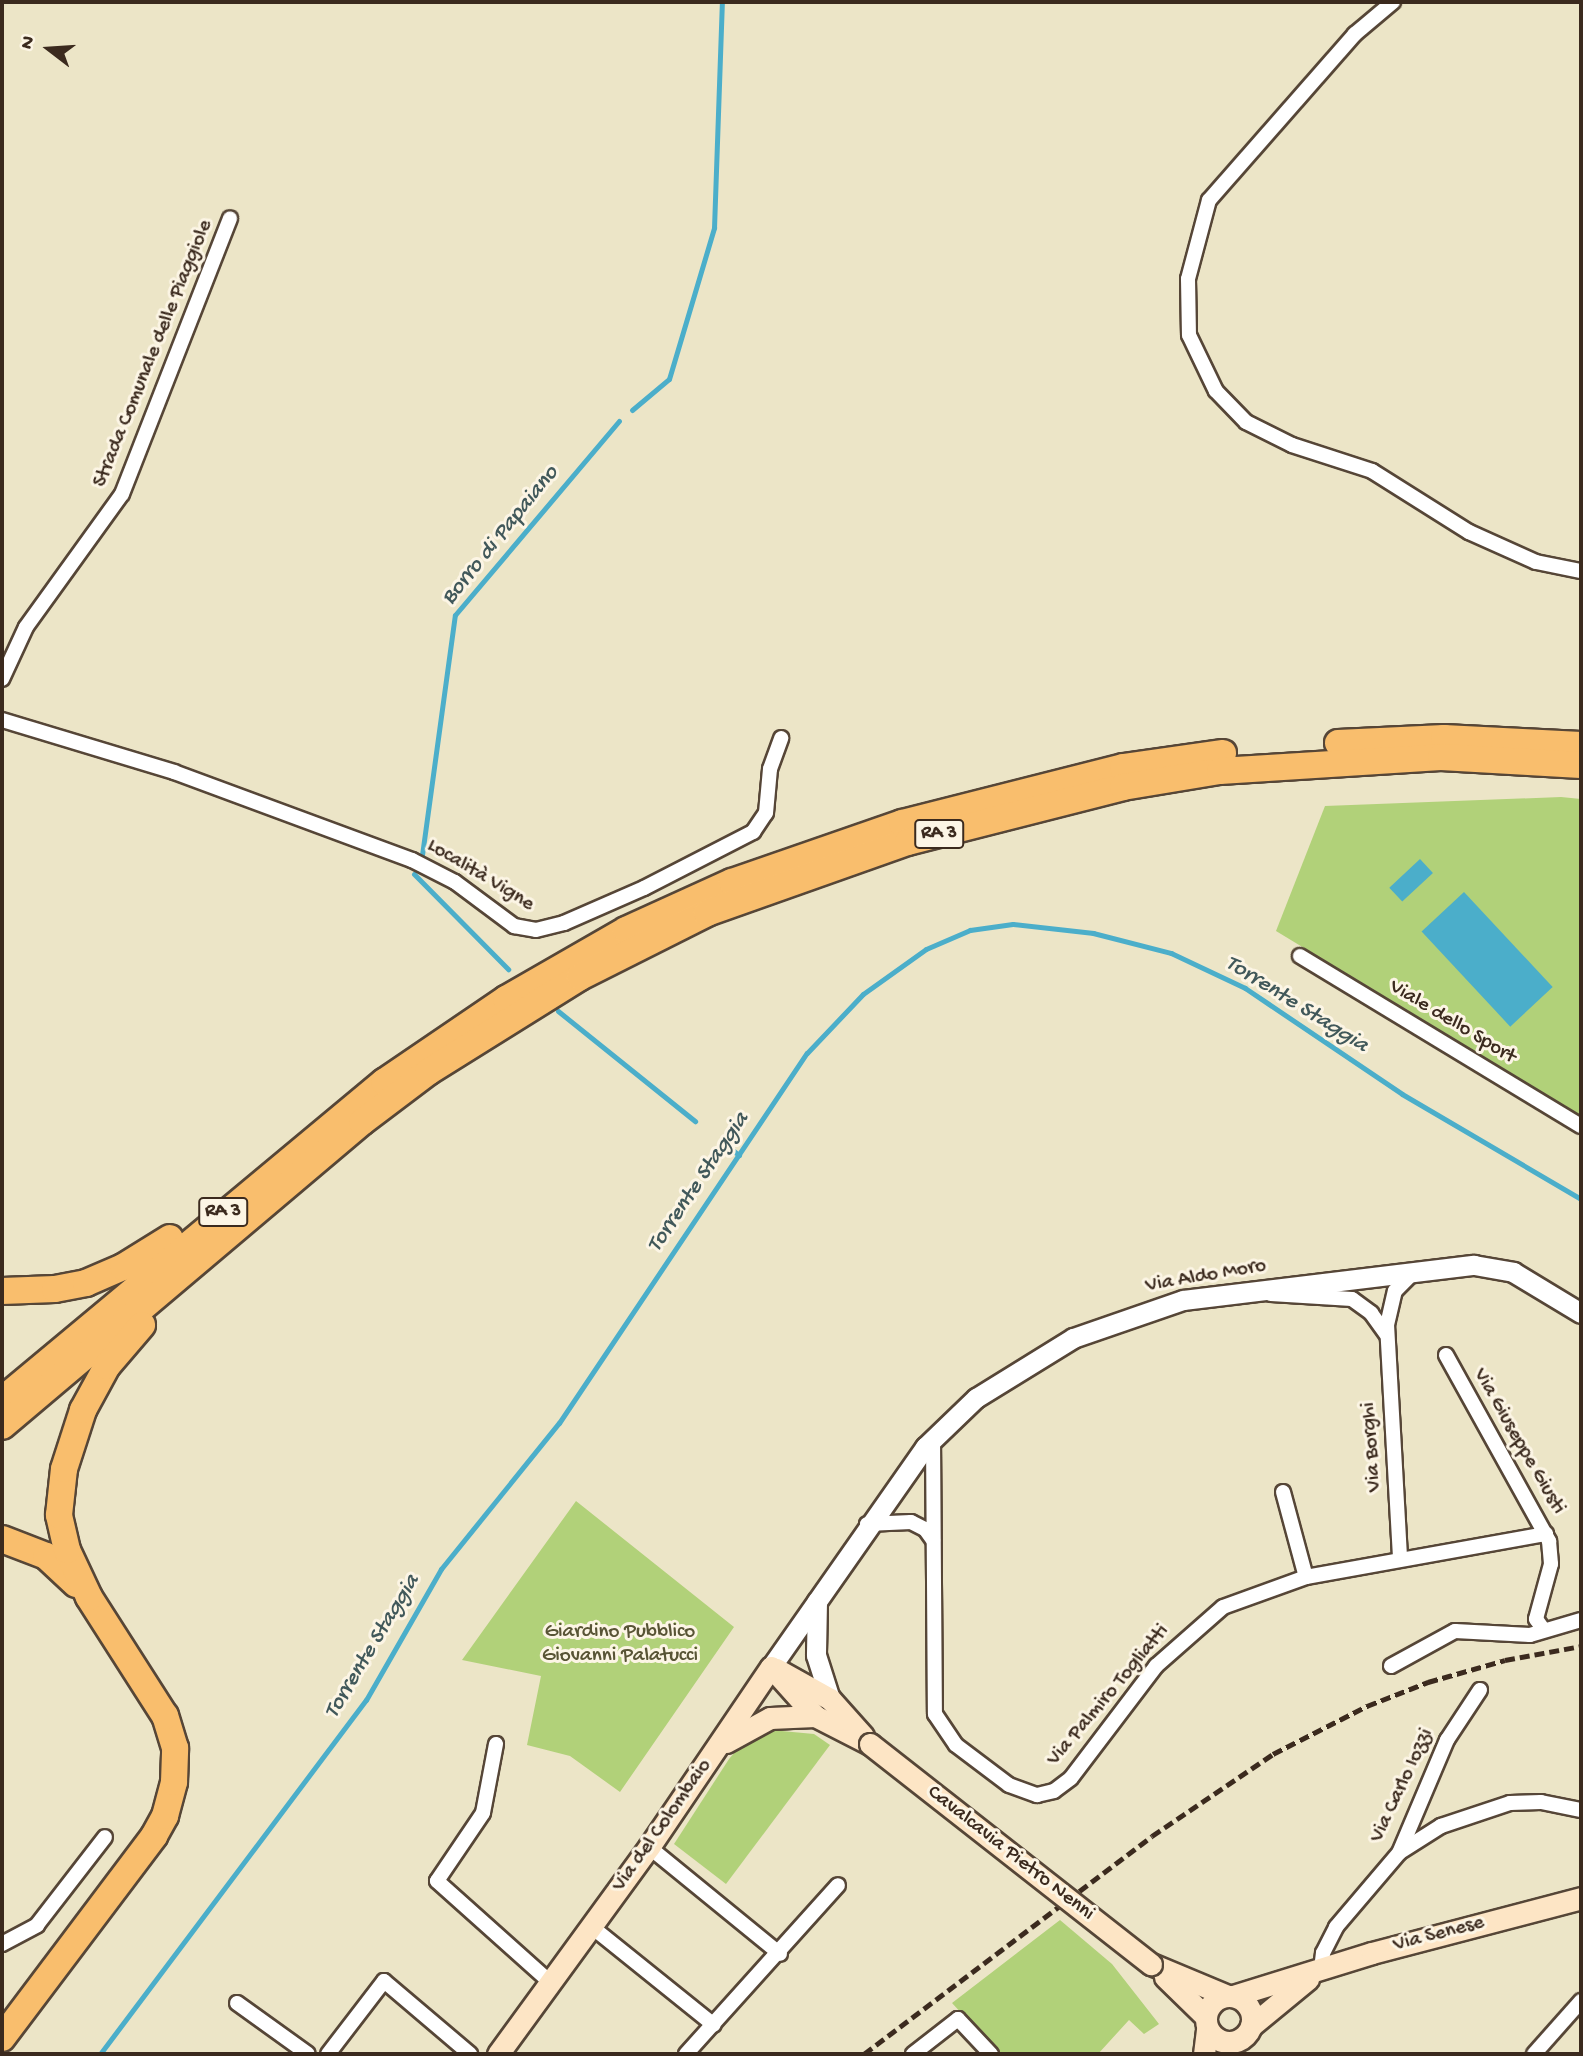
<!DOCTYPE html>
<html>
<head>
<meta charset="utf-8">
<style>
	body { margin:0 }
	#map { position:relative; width:1583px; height:2056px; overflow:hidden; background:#ece5c7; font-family:"Gochi Hand",sans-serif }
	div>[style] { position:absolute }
	.green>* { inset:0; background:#b1d179 }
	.water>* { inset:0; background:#4baeca; transform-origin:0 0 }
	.stream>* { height:5px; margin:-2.5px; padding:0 2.5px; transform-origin:2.5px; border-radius:2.5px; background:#4baeca }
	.roads { filter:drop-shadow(2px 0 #564637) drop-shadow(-2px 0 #564637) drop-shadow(0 2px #564637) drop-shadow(0 -2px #564637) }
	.minor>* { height:14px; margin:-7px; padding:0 7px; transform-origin:7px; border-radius:7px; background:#fff }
	.tertiary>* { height:19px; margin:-9.5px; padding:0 9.5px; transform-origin:9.5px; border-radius:9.5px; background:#fff }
	.secondary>* { height:21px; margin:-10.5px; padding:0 10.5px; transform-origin:10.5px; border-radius:10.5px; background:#fde5c5 }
	.secondary>.ring { margin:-10.5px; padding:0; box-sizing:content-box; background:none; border:21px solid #fde5c5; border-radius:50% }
	.motorway>* { height:26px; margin:-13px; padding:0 13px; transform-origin:13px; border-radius:13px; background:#f9be6d }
	.rail>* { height:5px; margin-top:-2.5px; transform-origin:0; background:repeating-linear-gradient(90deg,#3b2a1e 0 10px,transparent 0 15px) }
	.bridges { filter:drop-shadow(2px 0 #564637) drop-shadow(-2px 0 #564637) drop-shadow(0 2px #564637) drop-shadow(0 -2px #564637) }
	.secondary-bridge>* { height:21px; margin:-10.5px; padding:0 10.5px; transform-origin:10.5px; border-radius:10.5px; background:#fde5c5 }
	span { translate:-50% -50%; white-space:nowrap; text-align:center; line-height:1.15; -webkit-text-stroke:6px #fcf5e5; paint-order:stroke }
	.shield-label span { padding:2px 5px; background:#fcf5e5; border:2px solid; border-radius:5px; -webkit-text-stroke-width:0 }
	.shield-label { font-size:19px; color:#3b2a1e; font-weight:700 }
	.street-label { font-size:21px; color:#3b2a1e }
	.park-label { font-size:21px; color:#585435 }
	.water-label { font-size:23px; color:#41585a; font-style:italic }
	.frame { position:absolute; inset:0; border:4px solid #3b2a1e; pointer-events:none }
	.north { position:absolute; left:14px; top:14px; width:70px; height:70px; -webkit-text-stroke:5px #fcf5e5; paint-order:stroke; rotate:287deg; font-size:19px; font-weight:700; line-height:28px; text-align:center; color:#3b2a1e }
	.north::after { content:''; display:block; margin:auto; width:24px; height:32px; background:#3b2a1e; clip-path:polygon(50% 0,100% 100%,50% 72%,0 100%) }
</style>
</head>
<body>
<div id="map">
	<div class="green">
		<div style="clip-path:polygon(1561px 797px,1581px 799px,1581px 1116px,1276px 931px,1325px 806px)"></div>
		<div style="clip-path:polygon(576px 1501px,734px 1627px,620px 1792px,570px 1756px,527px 1745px,541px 1676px,462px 1660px)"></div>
		<div style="clip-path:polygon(771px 1730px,814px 1734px,830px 1745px,726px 1884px,674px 1844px,729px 1759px,741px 1745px)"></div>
		<div style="clip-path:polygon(1060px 1920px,1112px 1964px,1159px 2024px,1144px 2034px,1129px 2020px,1098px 2054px,999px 2054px,952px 2003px)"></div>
	</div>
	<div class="water">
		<div style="left:1420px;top:859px;width:19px;height:42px;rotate:47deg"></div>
		<div style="left:1464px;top:892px;width:130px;height:58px;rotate:47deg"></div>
	</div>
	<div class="stream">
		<div style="left:632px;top:410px;width:48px;rotate:-40deg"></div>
		<div style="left:669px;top:379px;width:158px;rotate:-73.4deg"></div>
		<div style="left:714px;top:228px;width:226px;rotate:-88deg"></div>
		<div style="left:422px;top:855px;width:242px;rotate:-82.2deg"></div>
		<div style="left:455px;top:615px;width:254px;rotate:-49.8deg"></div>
		<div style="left:414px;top:874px;width:134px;rotate:45.3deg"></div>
		<div style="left:558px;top:1011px;width:176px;rotate:38.8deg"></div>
		<div style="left:721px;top:1141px;width:23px;rotate:38deg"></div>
		<div style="left:100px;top:2054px;width:443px;rotate:-53.1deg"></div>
		<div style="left:366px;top:1700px;width:151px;rotate:-60.2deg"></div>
		<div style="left:441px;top:1569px;width:188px;rotate:-51.1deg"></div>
		<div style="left:559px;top:1423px;width:445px;rotate:-56.2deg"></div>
		<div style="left:807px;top:1053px;width:81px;rotate:-46.5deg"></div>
		<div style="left:863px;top:994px;width:77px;rotate:-35.5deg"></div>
		<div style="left:926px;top:949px;width:48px;rotate:-23.4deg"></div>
		<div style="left:970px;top:930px;width:43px;rotate:-7.9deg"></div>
		<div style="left:1013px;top:924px;width:81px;rotate:6.4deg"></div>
		<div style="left:1093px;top:933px;width:81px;rotate:14.4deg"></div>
		<div style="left:1171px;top:953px;width:82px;rotate:25.3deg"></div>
		<div style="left:1245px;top:988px;width:189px;rotate:34deg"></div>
		<div style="left:1402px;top:1094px;width:208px;rotate:30.4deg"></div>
	</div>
	<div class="roads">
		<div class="minor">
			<div style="left:1393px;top:2px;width:50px;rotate:139.9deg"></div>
			<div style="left:1355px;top:34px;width:221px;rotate:131.3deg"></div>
			<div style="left:1209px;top:200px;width:82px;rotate:104.9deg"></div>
			<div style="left:1188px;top:279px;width:56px;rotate:89deg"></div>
			<div style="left:1189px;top:335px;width:62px;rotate:64.3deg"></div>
			<div style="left:1216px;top:391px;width:43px;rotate:45.9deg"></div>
			<div style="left:1246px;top:422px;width:51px;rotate:26.6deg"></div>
			<div style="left:1292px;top:445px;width:84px;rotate:18deg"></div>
			<div style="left:1372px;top:471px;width:115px;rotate:32.2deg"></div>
			<div style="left:1469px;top:532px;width:73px;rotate:24.1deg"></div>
			<div style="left:1536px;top:562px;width:46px;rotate:11.3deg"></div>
			<div style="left:2px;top:679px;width:57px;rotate:-65.2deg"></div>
			<div style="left:26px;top:627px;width:164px;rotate:-54.2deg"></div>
			<div style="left:122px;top:494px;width:296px;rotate:-68.6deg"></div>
			<div style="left:2px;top:720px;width:180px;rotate:16.8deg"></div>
			<div style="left:174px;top:772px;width:254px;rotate:20.3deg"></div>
			<div style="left:412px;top:860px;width:48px;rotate:27.1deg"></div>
			<div style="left:455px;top:882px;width:74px;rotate:36.7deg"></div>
			<div style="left:514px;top:926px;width:22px;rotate:10deg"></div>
			<div style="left:536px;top:930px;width:29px;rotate:-14deg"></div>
			<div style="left:564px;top:923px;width:87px;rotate:-23.6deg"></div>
			<div style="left:644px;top:888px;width:123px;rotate:-27.2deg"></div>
			<div style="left:753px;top:832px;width:23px;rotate:-56deg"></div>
			<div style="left:766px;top:813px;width:44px;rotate:-84.8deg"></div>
			<div style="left:770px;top:769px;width:33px;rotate:-70deg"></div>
			<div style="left:1300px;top:956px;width:328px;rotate:31.2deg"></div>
			<div style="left:1271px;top:1294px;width:81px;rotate:3.5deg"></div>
			<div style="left:1352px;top:1299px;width:24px;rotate:36deg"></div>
			<div style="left:1371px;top:1313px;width:26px;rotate:54deg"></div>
			<div style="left:1446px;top:1355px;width:213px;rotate:61deg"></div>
			<div style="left:1549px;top:1541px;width:23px;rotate:85deg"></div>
			<div style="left:1551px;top:1564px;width:57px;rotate:105.3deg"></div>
			<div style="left:1536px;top:1619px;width:12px;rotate:55deg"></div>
			<div style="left:933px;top:1438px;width:276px;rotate:89.6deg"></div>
			<div style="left:935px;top:1714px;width:37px;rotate:56deg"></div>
			<div style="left:956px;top:1745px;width:66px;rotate:37deg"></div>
			<div style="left:1009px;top:1785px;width:30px;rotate:20deg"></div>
			<div style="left:1037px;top:1795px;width:17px;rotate:-13deg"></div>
			<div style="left:1054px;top:1791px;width:21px;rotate:-37deg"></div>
			<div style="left:1071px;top:1778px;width:141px;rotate:-52.8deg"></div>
			<div style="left:1156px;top:1666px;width:89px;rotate:-41.4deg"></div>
			<div style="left:1223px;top:1607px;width:88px;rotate:-19.9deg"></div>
			<div style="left:1306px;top:1577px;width:244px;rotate:-10.2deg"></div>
			<div style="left:1283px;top:1492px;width:88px;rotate:74.9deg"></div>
			<div style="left:867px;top:1524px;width:44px;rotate:-2.6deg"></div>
			<div style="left:911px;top:1522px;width:16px;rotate:27deg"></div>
			<div style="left:925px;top:1529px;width:14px;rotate:54deg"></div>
			<div style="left:1400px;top:1557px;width:232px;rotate:-93.2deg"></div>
			<div style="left:1387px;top:1325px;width:35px;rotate:-77deg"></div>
			<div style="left:1395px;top:1291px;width:27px;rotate:-45deg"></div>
			<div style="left:1391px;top:1666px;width:73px;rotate:-28.7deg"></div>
			<div style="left:1455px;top:1631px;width:75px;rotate:3.1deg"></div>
			<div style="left:1530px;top:1635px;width:53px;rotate:-16.4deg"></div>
			<div style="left:496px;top:1744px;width:70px;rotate:100.7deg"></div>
			<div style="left:483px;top:1813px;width:82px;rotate:124.1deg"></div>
			<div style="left:437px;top:1881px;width:153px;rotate:41.8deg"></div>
			<div style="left:649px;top:1847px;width:169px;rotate:39.2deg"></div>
			<div style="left:1400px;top:1852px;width:49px;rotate:-32.4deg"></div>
			<div style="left:1441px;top:1826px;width:73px;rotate:-18.4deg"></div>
			<div style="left:1510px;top:1803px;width:31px;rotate:-2deg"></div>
			<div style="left:1541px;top:1802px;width:41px;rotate:11.3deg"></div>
			<div style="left:592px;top:1927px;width:156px;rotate:38.8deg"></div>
			<div style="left:2px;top:1944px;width:40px;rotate:-28deg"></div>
			<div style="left:37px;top:1925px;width:111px;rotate:-52.3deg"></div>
			<div style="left:1321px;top:1969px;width:16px;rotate:-83deg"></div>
			<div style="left:1323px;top:1953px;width:29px;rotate:-63deg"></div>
			<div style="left:1336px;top:1927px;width:97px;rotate:-49.6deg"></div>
			<div style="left:1399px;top:1853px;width:123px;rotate:-67deg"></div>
			<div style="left:1447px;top:1740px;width:60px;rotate:-56.6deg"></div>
			<div style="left:237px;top:2003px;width:87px;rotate:35.7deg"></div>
			<div style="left:328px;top:2054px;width:92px;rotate:-52.5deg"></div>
			<div style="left:384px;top:1981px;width:113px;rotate:40.3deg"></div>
			<div style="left:686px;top:2054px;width:227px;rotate:-48deg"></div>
			<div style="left:913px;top:2054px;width:57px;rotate:-37.9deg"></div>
			<div style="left:958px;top:2019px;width:48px;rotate:46.7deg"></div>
			<div style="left:1534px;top:2054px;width:71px;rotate:-48.4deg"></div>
		</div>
		<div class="tertiary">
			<div style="left:817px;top:1601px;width:54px;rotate:91.1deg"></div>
			<div style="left:816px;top:1655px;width:46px;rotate:72.3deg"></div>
			<div style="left:771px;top:1667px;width:269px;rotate:-55deg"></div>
			<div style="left:925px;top:1447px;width:71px;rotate:-43.9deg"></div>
			<div style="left:976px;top:1398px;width:114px;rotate:-31.7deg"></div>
			<div style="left:1073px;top:1338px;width:116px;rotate:-19.1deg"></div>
			<div style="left:1183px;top:1300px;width:293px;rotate:-6.9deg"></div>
			<div style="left:1474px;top:1265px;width:40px;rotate:10deg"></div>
			<div style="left:1513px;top:1272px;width:79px;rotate:31.1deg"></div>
		</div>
		<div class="secondary">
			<div style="left:771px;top:1667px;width:66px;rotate:48.1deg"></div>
			<div style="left:815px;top:1716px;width:62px;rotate:27deg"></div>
			<div style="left:776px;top:1669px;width:62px;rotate:29.1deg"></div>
			<div style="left:830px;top:1699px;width:50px;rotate:48.3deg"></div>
			<div style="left:726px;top:1742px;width:50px;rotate:-28.6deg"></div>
			<div style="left:770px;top:1718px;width:45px;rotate:-2.5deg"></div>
			<div style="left:1151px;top:1964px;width:83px;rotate:22.6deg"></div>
			<div style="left:1165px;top:1977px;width:57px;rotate:44.3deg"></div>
			<div class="ring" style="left:1206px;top:1996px;width:25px;height:25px"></div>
			<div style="left:1233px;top:1996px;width:145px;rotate:-17.2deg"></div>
			<div style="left:1372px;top:1953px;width:216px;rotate:-14.7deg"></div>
			<div style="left:1251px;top:2026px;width:74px;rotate:-39.5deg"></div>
			<div style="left:498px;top:2054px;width:256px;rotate:-53.9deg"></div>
			<div style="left:649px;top:1847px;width:217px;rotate:-55.9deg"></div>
			<div style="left:1204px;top:2054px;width:26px;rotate:-83deg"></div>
		</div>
		<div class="motorway">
			<div style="left:1338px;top:743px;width:106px;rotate:-2.7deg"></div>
			<div style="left:1444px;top:738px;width:137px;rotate:2.9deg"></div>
			<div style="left:2px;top:1291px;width:53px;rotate:-2.2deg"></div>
			<div style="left:55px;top:1289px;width:32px;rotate:-11deg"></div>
			<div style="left:86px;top:1283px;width:40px;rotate:-23.4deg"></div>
			<div style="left:123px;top:1267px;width:55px;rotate:-31.7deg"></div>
			<div style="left:2px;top:1400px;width:497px;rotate:-39.8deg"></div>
			<div style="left:384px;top:1082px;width:148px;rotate:-34.2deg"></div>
			<div style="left:506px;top:999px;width:138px;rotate:-29.9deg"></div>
			<div style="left:626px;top:930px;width:116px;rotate:-24.4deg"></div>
			<div style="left:732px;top:882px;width:180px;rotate:-19.1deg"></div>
			<div style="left:902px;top:823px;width:228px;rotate:-14.2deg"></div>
			<div style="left:1123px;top:767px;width:101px;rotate:-8deg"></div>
			<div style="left:2px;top:1426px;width:471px;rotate:-40.2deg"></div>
			<div style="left:362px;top:1122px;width:83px;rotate:-37.1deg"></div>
			<div style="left:428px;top:1072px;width:179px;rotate:-32deg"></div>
			<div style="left:580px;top:977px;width:142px;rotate:-26.7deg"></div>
			<div style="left:707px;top:913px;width:213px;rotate:-19.5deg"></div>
			<div style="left:908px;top:842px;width:222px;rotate:-14.3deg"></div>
			<div style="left:1123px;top:787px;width:98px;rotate:-9.4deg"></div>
			<div style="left:1220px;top:771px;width:221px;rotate:-3.6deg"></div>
			<div style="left:1441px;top:757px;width:140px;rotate:3.3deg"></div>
			<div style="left:2px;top:1539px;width:47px;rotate:21.1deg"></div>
			<div style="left:46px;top:1556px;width:41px;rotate:43deg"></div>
			<div style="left:2px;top:2038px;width:253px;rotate:-53deg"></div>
			<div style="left:154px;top:1836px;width:23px;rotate:-61deg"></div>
			<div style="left:165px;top:1816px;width:35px;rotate:-75deg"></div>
			<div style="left:174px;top:1782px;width:34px;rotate:-88deg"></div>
			<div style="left:175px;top:1748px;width:34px;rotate:-107deg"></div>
			<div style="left:165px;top:1716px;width:141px;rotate:-122.6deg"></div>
			<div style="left:89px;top:1597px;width:52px;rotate:-115.1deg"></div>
			<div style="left:67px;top:1550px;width:36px;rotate:-103deg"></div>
			<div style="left:59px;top:1515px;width:46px;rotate:-83.8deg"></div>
			<div style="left:64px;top:1469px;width:62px;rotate:-72.1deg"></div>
			<div style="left:83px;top:1410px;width:50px;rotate:-61.4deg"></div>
			<div style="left:107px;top:1366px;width:54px;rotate:-49.5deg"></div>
		</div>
	</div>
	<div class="rail">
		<div style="left:864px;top:2054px;width:361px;rotate:-37.1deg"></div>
		<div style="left:1152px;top:1836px;width:146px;rotate:-34.1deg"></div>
		<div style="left:1273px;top:1754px;width:106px;rotate:-27.1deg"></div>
		<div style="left:1367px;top:1706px;width:66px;rotate:-21.5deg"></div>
		<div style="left:1428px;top:1682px;width:80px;rotate:-15.9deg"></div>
		<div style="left:1505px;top:1660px;width:77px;rotate:-10.4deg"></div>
	</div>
	<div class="bridges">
		<div class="secondary-bridge">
			<div style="left:870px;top:1744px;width:357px;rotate:38.1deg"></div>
		</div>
	</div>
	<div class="shield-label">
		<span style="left:939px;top:834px">RA 3</span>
		<span style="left:223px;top:1212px">RA 3</span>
	</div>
	<div class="street-label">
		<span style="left:154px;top:354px;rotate:-68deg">Strada Comunale delle Piaggiole</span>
		<span style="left:480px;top:876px;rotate:31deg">Località Vigne</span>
		<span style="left:1452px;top:1023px;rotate:31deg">Viale dello Sport</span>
		<span style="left:1206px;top:1277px;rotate:-10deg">Via Aldo Moro</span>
		<span style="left:1518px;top:1442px;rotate:60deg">Via Giuseppe Giusti</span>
		<span style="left:1373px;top:1447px;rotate:-94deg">Via Borghi</span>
		<span style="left:1109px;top:1696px;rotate:-50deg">Via Palmiro Togliatti</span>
		<span style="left:1403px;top:1786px;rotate:-65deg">Via Carlo Iozzi</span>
		<span style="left:663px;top:1826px;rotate:-55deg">Via del Colombaio</span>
		<span style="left:1010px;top:1854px;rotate:38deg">Cavalcavia Pietro Nenni</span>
		<span style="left:1439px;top:1935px;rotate:-15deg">Via Senese</span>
	</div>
	<div class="park-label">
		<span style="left:620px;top:1645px">Giardino Pubblico<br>Giovanni Palatucci</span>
	</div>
	<div class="water-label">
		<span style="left:501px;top:536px;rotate:-51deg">Borro di Papaiano</span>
		<span style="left:1296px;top:1005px;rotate:32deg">Torrente Staggia</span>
		<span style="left:699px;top:1183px;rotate:-56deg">Torrente Staggia</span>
		<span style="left:373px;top:1647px;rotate:-59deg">Torrente Staggia</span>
	</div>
	<div class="frame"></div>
	<div class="north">N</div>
</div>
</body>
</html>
